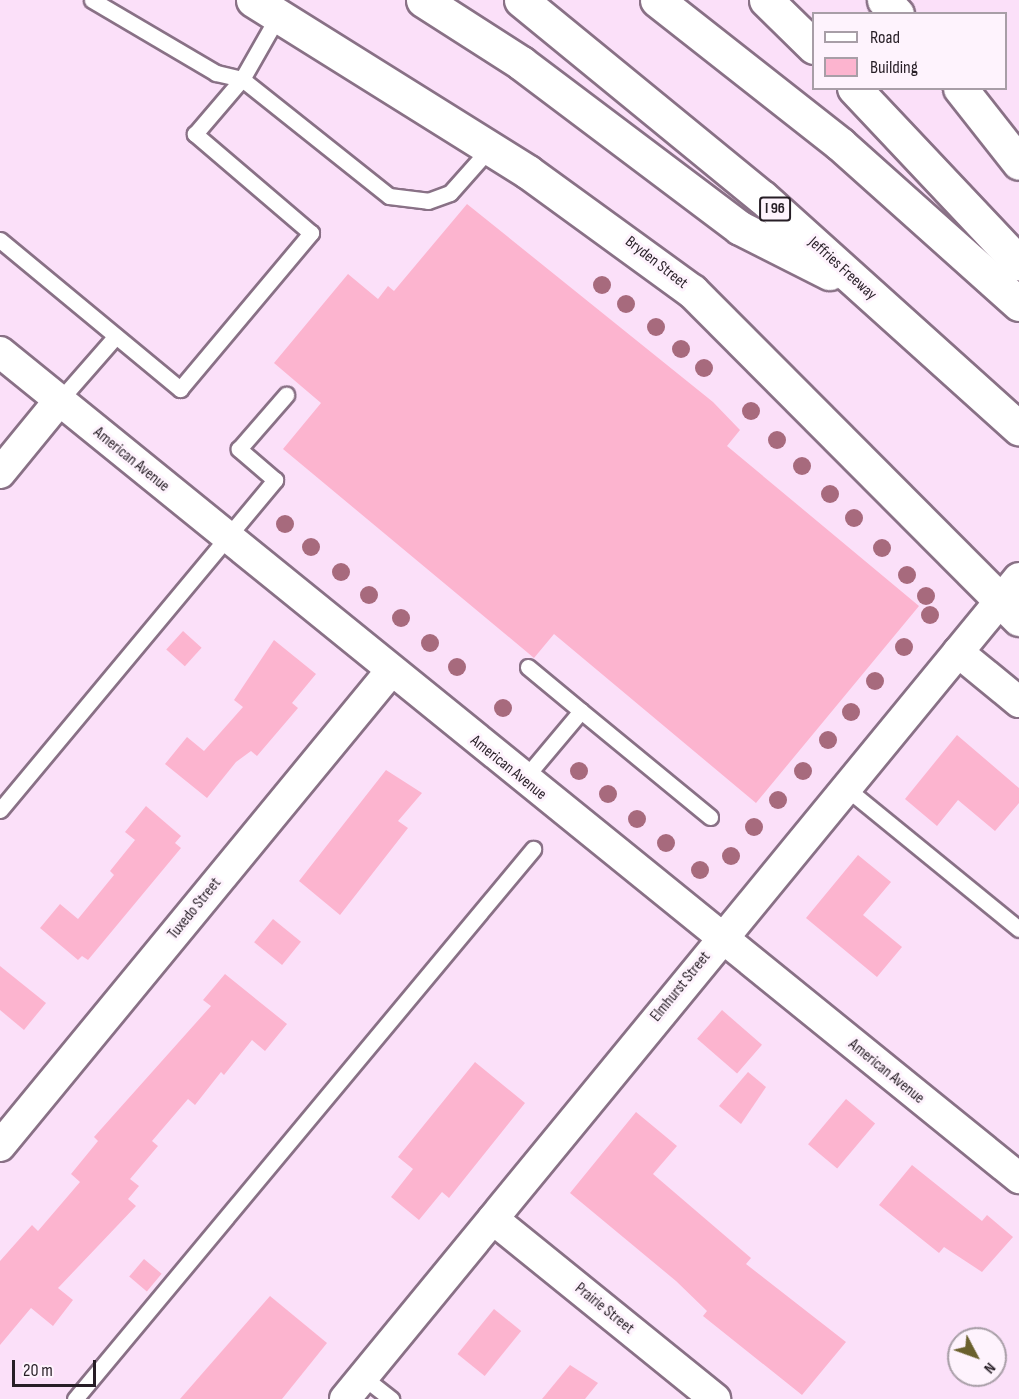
<!DOCTYPE html>
<html>
<head>
<meta charset="utf-8">
<style>
	body { margin:0 }
	#map { position:relative; width:1019px; height:1399px; overflow:hidden; background:#fbe0f9; font-family:"Sofia Sans Condensed",sans-serif }
	div>[style] { position:absolute }
	.building>* { inset:0; background:#fcb4cf; transform-origin:0 0 }
	.roads { filter:drop-shadow(2px 0 #897186) drop-shadow(-2px 0 #897186) drop-shadow(0 2px #897186) drop-shadow(0 -2px #897186) }
	.service>* { height:15px; margin:-7.5px; padding:0 7.5px; transform-origin:7.5px; border-radius:7.5px; background:#fff }
	.minor>* { height:30px; margin:-15px; padding:0 15px; transform-origin:15px; border-radius:15px; background:#fff }
	.tertiary>* { height:33px; margin:-16.5px; padding:0 16.5px; transform-origin:16.5px; border-radius:16.5px; background:#fff }
	.motorway>* { height:33px; margin:-16.5px; padding:0 16.5px; transform-origin:16.5px; border-radius:16.5px; background:#fff }
	.trees>* { width:18px; height:18px; margin:-9px; border-radius:50%; background:#a76a7d }
	span { translate:-50% -50%; white-space:nowrap; text-align:center; line-height:1.15; -webkit-text-stroke:6px #fef3fd; paint-order:stroke }
	.shield-label span { padding:2px 4px; background:#fef3fd; border:2px solid; border-radius:4px; -webkit-text-stroke-width:0 }
	.shield-label { font-size:15px; color:#271e26; font-weight:700 }
	.street-label { font-size:16px; color:#271e26 }
	.legend { position:absolute; left:812px; top:12px; width:195px; height:78px; box-sizing:border-box; background:#fef3fd; border:2px solid #a89ea7; margin:0; padding:8px 10px; list-style:none; font-size:18px; color:#271e26 }
	.legend li { display:flex; align-items:center; gap:12px; height:30px }
	.legend b { width:30px; border:2px solid #a89ea7 }
	.north { position:absolute; left:947px; top:1327px; width:60px; height:60px; box-sizing:border-box; background:#fef3fd; border:2px solid #a89ea7; border-radius:50%; rotate:131deg; font-size:16px; font-weight:700; line-height:24px; text-align:center; color:#271e26 }
	.north::after { content:''; display:block; margin:auto; width:21px; height:27px; background:#6a602d; clip-path:polygon(50% 0,100% 100%,50% 72%,0 100%) }
	.scale { position:absolute; left:12px; top:1360px; width:84px; height:27px; box-sizing:border-box; border:3px solid #271e26; border-top:0; padding-left:8px; font-size:18px; line-height:21px; white-space:nowrap; color:#271e26; -webkit-text-stroke:4px #fef3fd; paint-order:stroke }
</style>
</head>
<body>
<div id="map">
	<div class="building">
		<div style="clip-path:polygon(467px 204px,713px 402px,740px 430px,727px 446px,919px 606px,756px 803px,554px 634px,534px 658px,283px 449px,321px 403px,274px 363px,348px 274px,378px 299px,388px 286px,394px 291px)"></div>
		<div style="left:183px;top:631px;width:25px;height:25px;rotate:42deg"></div>
		<div style="clip-path:polygon(274px 640px,316px 674px,292px 703px,298px 708px,257px 756px,251px 751px,236px 762px,207px 798px,165px 764px,187px 737px,204px 751px,243px 707px,234px 700px)"></div>
		<div style="clip-path:polygon(957px 735px,1019px 788px,1019px 803px,995px 831px,958px 800px,937px 826px,905px 799px)"></div>
		<div style="clip-path:polygon(386px 770px,422px 793px,398px 821px,408px 828px,340px 915px,299px 881px)"></div>
		<div style="clip-path:polygon(146px 806px,181px 836px,175px 843px,181px 848px,88px 960px,82px 956px,78px 960px,40px 928px,60px 904px,78px 919px,114px 875px,110px 871px,135px 840px,125px 832px)"></div>
		<div style="clip-path:polygon(858px 855px,891px 882px,863px 915px,902px 947px,877px 977px,806px 918px)"></div>
		<div style="left:273px;top:919px;width:36px;height:30px;rotate:39deg"></div>
		<div style="clip-path:polygon(0 966px,46px 1003px,24px 1030px,0 1010px)"></div>
		<div style="clip-path:polygon(225px 974px,287px 1024px,265px 1051px,252px 1040px,224px 1075px,221px 1072px,195px 1105px,188px 1099px,152px 1141px,158px 1146px,130px 1179px,139px 1186px,128px 1199px,136px 1206px,58px 1288px,73px 1300px,53px 1326px,31px 1308px,0 1345px,0 1261px,32px 1225px,38px 1231px,80px 1182px,71px 1174px,98px 1141px,94px 1137px,211px 1006px,203px 1000px)"></div>
		<div style="left:722px;top:1010px;width:53px;height:38px;rotate:41deg"></div>
		<div style="clip-path:polygon(475px 1062px,525px 1103px,449px 1198px,442px 1192px,419px 1220px,391px 1197px,413px 1169px,398px 1157px)"></div>
		<div style="clip-path:polygon(748px 1072px,766px 1087px,741px 1124px,719px 1106px)"></div>
		<div style="left:846px;top:1099px;width:38px;height:59px;rotate:40deg"></div>
		<div style="clip-path:polygon(636px 1112px,677px 1146px,653px 1174px,751px 1258px,746px 1264px,846px 1342px,802px 1395px,703px 1316px,707px 1311px,676px 1281px,570px 1193px)"></div>
		<div style="clip-path:polygon(912px 1165px,982px 1221px,987px 1215px,1013px 1237px,982px 1272px,944px 1247px,939px 1253px,879px 1205px)"></div>
		<div style="left:144px;top:1259px;width:23px;height:23px;rotate:40deg"></div>
		<div style="clip-path:polygon(270px 1296px,327px 1343px,282px 1399px,180px 1399px)"></div>
		<div style="left:494px;top:1309px;width:35px;height:58px;rotate:39deg"></div>
		<div style="clip-path:polygon(570px 1365px,598px 1383px,585px 1399px,542px 1399px)"></div>
	</div>
	<div class="roads">
		<div class="service">
			<div style="left:278px;top:16px;width:73px;rotate:119.7deg"></div>
			<div style="left:242px;top:79px;width:188px;rotate:38.5deg"></div>
			<div style="left:389px;top:196px;width:39px;rotate:7deg"></div>
			<div style="left:428px;top:201px;width:23px;rotate:-20deg"></div>
			<div style="left:450px;top:193px;width:60px;rotate:-48.4deg"></div>
			<div style="left:0;top:240px;width:234px;rotate:39.6deg"></div>
			<div style="left:180px;top:389px;width:204px;rotate:-50deg"></div>
			<div style="left:311px;top:233px;width:153px;rotate:-139.5deg"></div>
			<div style="left:195px;top:134px;width:72px;rotate:-49.5deg"></div>
			<div style="left:242px;top:79px;width:27px;rotate:-167deg"></div>
			<div style="left:216px;top:73px;width:144px;rotate:-149.5deg"></div>
			<div style="left:59px;top:401px;width:86px;rotate:-48.8deg"></div>
			<div style="left:581px;top:711px;width:167px;rotate:39.4deg"></div>
			<div style="left:523px;top:780px;width:90px;rotate:-50deg"></div>
			<div style="left:581px;top:711px;width:69px;rotate:-140.3deg"></div>
			<div style="left:846px;top:788px;width:223px;rotate:39.2deg"></div>
			<div style="left:0;top:810px;width:430px;rotate:-50.2deg"></div>
			<div style="left:275px;top:480px;width:48px;rotate:-139.3deg"></div>
			<div style="left:239px;top:449px;width:72px;rotate:-49deg"></div>
			<div style="left:363px;top:1377px;width:36px;rotate:38deg"></div>
			<div style="left:75px;top:1399px;width:716px;rotate:-50.21deg"></div>
		</div>
		<div class="minor">
			<div style="left:0;top:352px;width:1312px;rotate:39.03deg"></div>
			<div style="left:0;top:473px;width:93px;rotate:-50.7deg"></div>
			<div style="left:958px;top:652px;width:79px;rotate:39.3deg"></div>
			<div style="left:0;top:1146px;width:614px;rotate:-50.55deg"></div>
			<div style="left:493px;top:1219px;width:286px;rotate:39deg"></div>
			<div style="left:345px;top:1399px;width:1062px;rotate:-50.62deg"></div>
		</div>
		<div class="tertiary">
			<div style="left:253px;top:0;width:324px;rotate:32deg"></div>
			<div style="left:528px;top:172px;width:203px;rotate:36deg"></div>
			<div style="left:692px;top:291px;width:463px;rotate:45.1deg"></div>
			<div style="left:884px;top:0;width:19px;rotate:47deg"></div>
			<div style="left:960px;top:88px;width:95px;rotate:51.8deg"></div>
		</div>
		<div class="motorway">
			<div style="left:423px;top:0;width:117px;rotate:32.7deg"></div>
			<div style="left:521px;top:63px;width:274px;rotate:37deg"></div>
			<div style="left:740px;top:228px;width:100px;rotate:26.8deg"></div>
			<div style="left:521px;top:0;width:311px;rotate:39.3deg"></div>
			<div style="left:762px;top:197px;width:346px;rotate:42deg"></div>
			<div style="left:657px;top:0;width:233px;rotate:38.2deg"></div>
			<div style="left:840px;top:144px;width:240px;rotate:41.8deg"></div>
			<div style="left:766px;top:0;width:67px;rotate:44.4deg"></div>
			<div style="left:854px;top:88px;width:241px;rotate:46.7deg"></div>
		</div>
	</div>
	<div class="trees">
		<div style="left:602px;top:285px"></div>
		<div style="left:626px;top:304px"></div>
		<div style="left:656px;top:327px"></div>
		<div style="left:681px;top:349px"></div>
		<div style="left:704px;top:368px"></div>
		<div style="left:751px;top:411px"></div>
		<div style="left:777px;top:440px"></div>
		<div style="left:802px;top:466px"></div>
		<div style="left:830px;top:494px"></div>
		<div style="left:854px;top:518px"></div>
		<div style="left:285px;top:524px"></div>
		<div style="left:311px;top:547px"></div>
		<div style="left:882px;top:548px"></div>
		<div style="left:341px;top:572px"></div>
		<div style="left:907px;top:575px"></div>
		<div style="left:369px;top:595px"></div>
		<div style="left:926px;top:596px"></div>
		<div style="left:930px;top:615px"></div>
		<div style="left:401px;top:618px"></div>
		<div style="left:430px;top:643px"></div>
		<div style="left:904px;top:647px"></div>
		<div style="left:457px;top:667px"></div>
		<div style="left:875px;top:681px"></div>
		<div style="left:503px;top:708px"></div>
		<div style="left:851px;top:712px"></div>
		<div style="left:828px;top:740px"></div>
		<div style="left:579px;top:771px"></div>
		<div style="left:803px;top:771px"></div>
		<div style="left:608px;top:794px"></div>
		<div style="left:778px;top:800px"></div>
		<div style="left:637px;top:819px"></div>
		<div style="left:754px;top:827px"></div>
		<div style="left:666px;top:843px"></div>
		<div style="left:731px;top:856px"></div>
		<div style="left:700px;top:870px"></div>
	</div>
	<div class="shield-label">
		<span style="left:775px;top:209px">I 96</span>
	</div>
	<div class="street-label">
		<span style="left:656px;top:263px;rotate:38deg">Bryden Street</span>
		<span style="left:842px;top:269px;rotate:42deg">Jeffries Freeway</span>
		<span style="left:131px;top:460px;rotate:39deg">American Avenue</span>
		<span style="left:508px;top:768px;rotate:39deg">American Avenue</span>
		<span style="left:195px;top:909px;rotate:-51deg">Tuxedo Street</span>
		<span style="left:681px;top:987px;rotate:-51deg">Elmhurst Street</span>
		<span style="left:886px;top:1072px;rotate:39deg">American Avenue</span>
		<span style="left:604px;top:1309px;rotate:39deg">Prairie Street</span>
	</div>
	<ul class="legend">
	<li><b style="height:8px;background:#fff"></b>Road</li>
	<li><b style="height:16px;background:#fcb4cf"></b>Building</li>
	</ul>
	<div class="north">N</div>
	<div class="scale">20 m</div>
</div>
</body>
</html>
